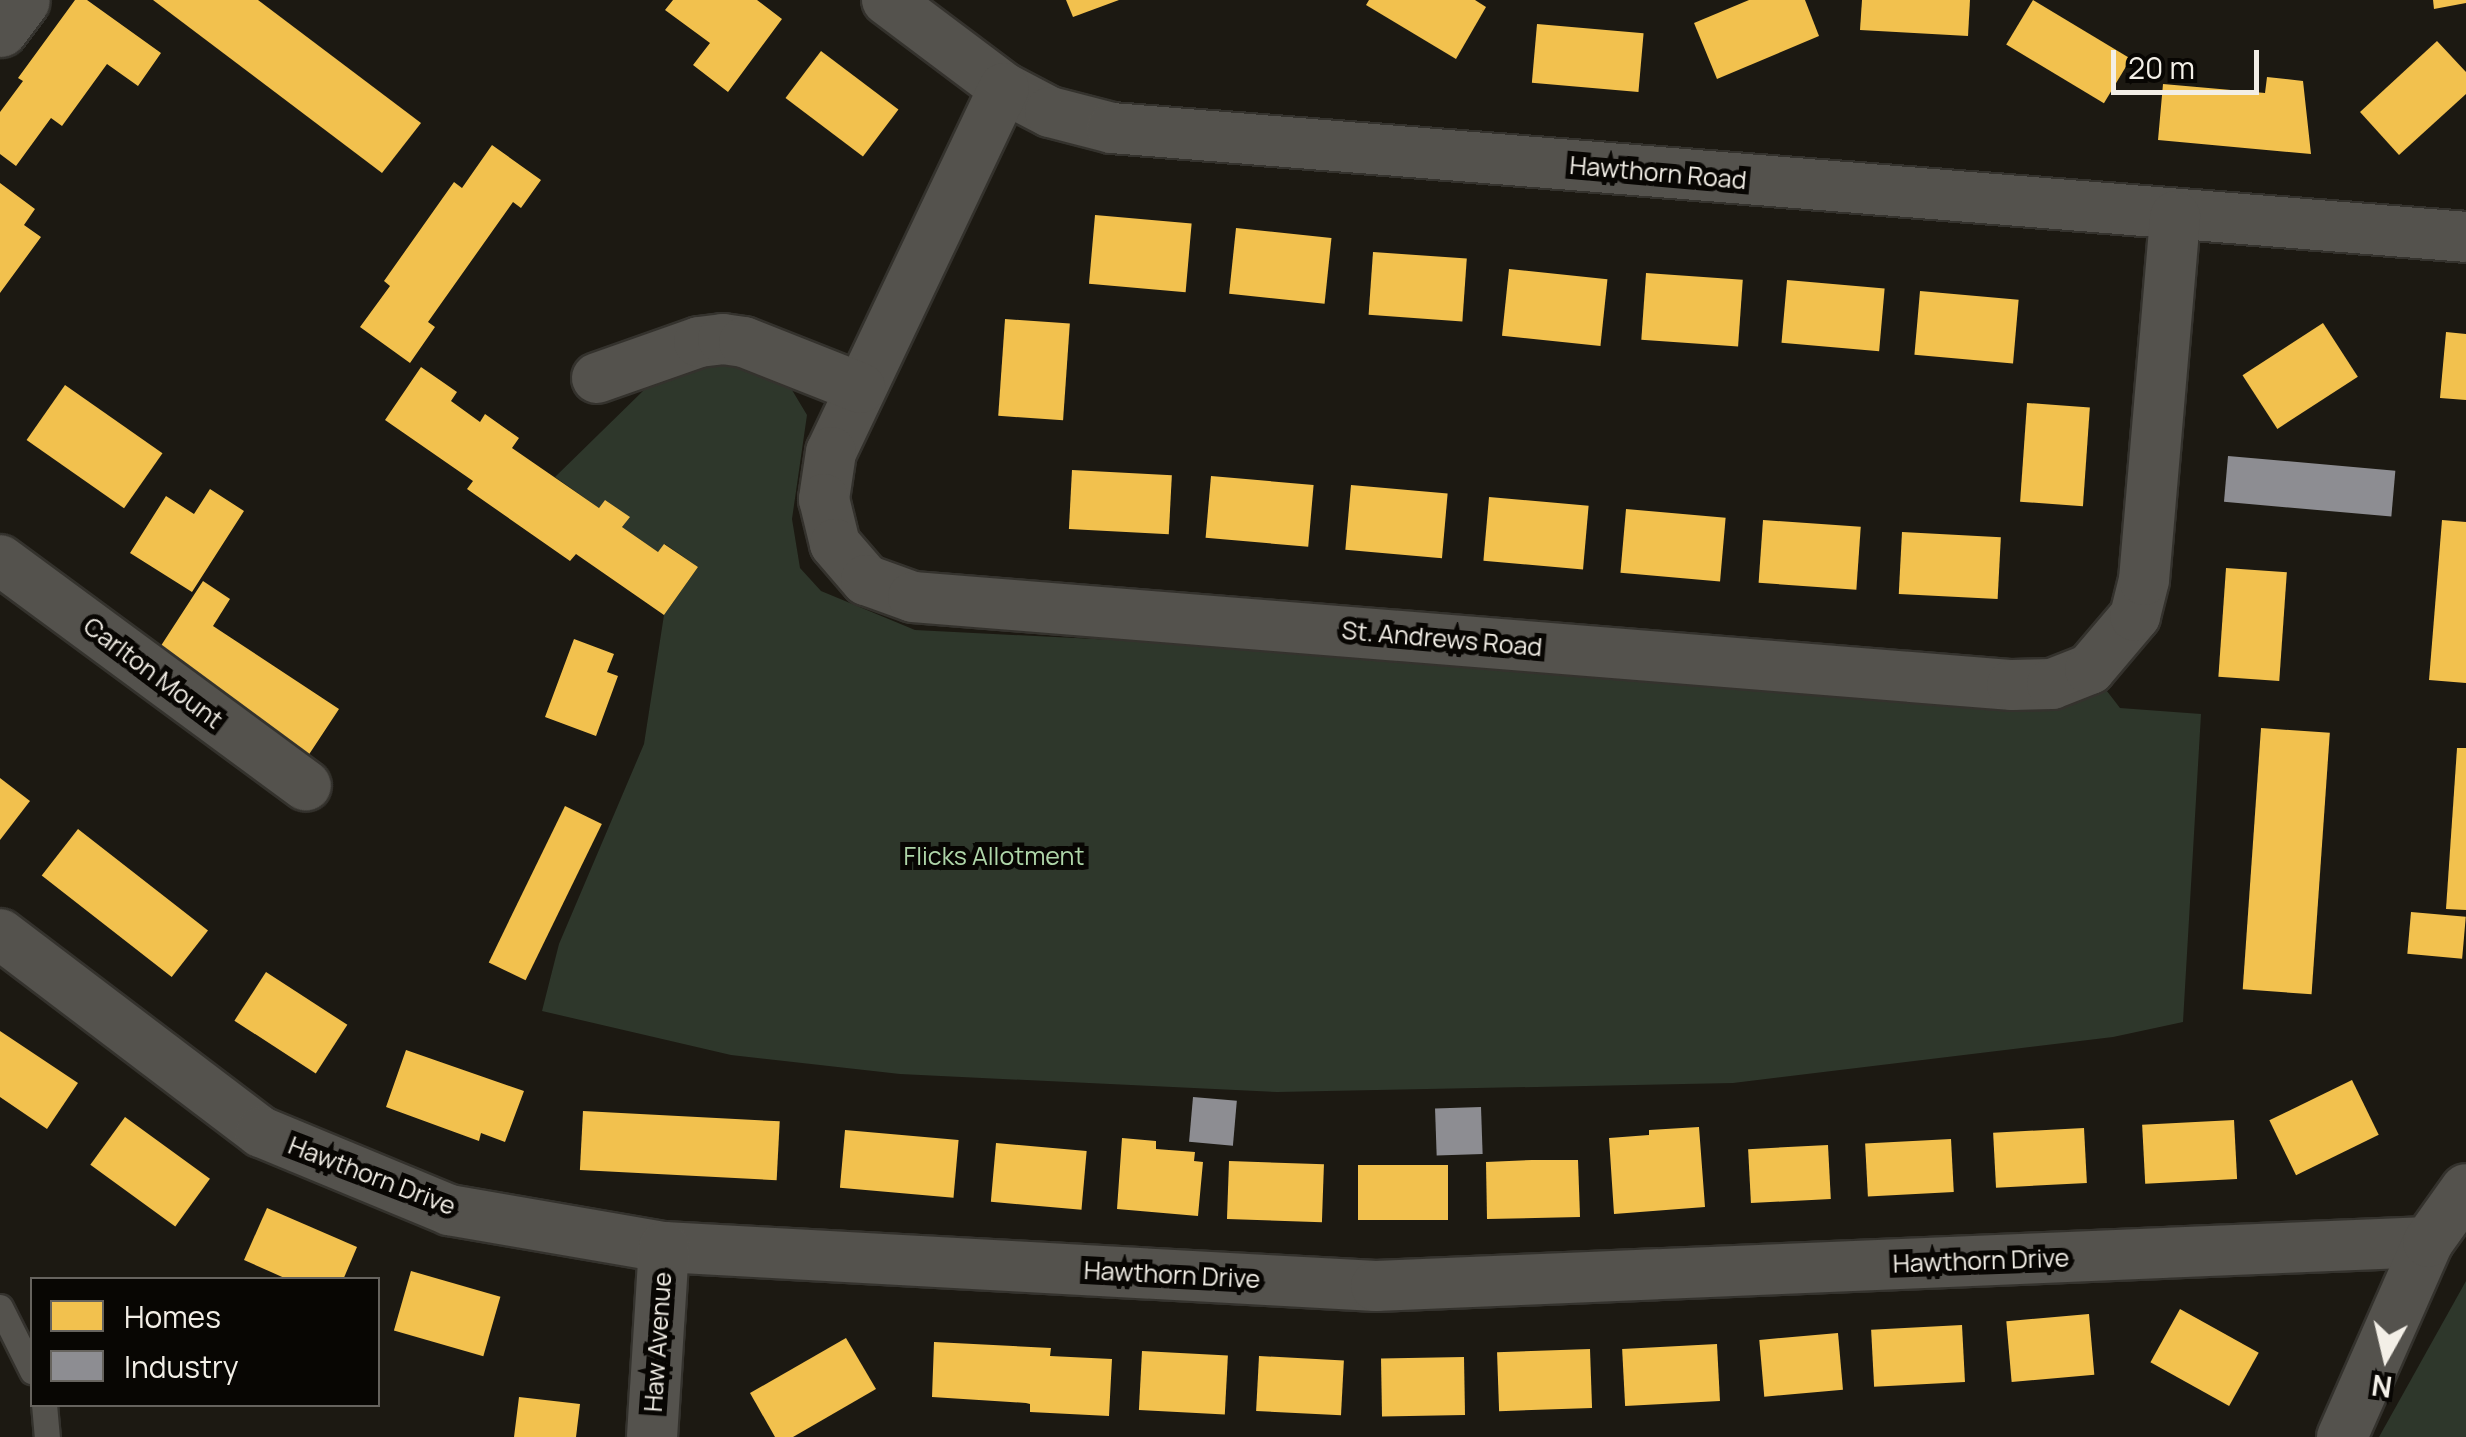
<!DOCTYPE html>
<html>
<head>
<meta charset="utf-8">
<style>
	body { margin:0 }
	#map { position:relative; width:2466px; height:1437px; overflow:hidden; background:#1c1912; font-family:Manrope,sans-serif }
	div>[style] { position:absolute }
	.green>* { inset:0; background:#2e372b }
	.homes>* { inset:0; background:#f2c14e; transform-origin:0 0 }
	.industry>* { inset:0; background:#8d8d92; transform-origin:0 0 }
	.roads { filter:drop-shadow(2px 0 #34322d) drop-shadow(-2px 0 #34322d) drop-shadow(0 2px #34322d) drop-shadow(0 -2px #34322d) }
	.service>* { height:25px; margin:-12.5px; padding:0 12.5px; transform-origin:12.5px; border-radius:12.5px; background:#54524d }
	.minor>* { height:50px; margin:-25px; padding:0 25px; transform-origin:25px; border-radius:25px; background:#54524d }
	.tertiary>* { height:55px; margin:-27.5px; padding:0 27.5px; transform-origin:27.5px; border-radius:27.5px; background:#54524d }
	span { translate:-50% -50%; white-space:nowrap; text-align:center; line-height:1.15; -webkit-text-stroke:10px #080603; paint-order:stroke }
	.street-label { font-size:25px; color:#f3efe7 }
	.park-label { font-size:25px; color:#afd6a9 }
	.legend { position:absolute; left:30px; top:1277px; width:350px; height:130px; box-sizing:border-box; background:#080603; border:2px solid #66635e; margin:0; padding:12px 18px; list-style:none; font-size:30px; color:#f3efe7 }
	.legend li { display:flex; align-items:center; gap:20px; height:50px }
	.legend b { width:50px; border:2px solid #66635e }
	.north { position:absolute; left:2336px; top:1307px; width:100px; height:100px; -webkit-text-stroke:8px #080603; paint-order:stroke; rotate:188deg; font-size:28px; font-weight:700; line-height:40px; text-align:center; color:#f3efe7 }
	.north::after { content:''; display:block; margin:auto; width:35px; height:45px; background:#f3efe7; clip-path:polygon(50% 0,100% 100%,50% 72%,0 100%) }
	.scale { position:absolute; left:2111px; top:50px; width:148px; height:45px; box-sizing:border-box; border:5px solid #f3efe7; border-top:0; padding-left:12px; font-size:30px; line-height:35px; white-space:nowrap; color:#f3efe7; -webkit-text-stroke:8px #080603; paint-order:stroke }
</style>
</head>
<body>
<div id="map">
	<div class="green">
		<div style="clip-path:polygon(719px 362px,763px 372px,792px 390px,807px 415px,792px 519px,800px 568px,821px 591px,915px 630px,2012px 685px,2090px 669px,2120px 708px,2201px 714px,2183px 1022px,2113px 1037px,1733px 1083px,1277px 1092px,900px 1074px,731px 1055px,542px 1011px,559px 944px,644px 744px,664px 615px,698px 567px,665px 544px,658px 552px,622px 527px,629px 517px,605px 500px,599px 508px,555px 477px,646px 388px,686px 369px)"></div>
		<div style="clip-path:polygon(2466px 1281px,2466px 1437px,2379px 1437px)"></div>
	</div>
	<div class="homes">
		<div style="clip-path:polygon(75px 0,87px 0,161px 53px,138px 86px,107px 64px,62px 126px,51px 118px,16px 166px,0 154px,0 112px,23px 81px,18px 78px)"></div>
		<div style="clip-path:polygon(153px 0,258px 0,421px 123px,382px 173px)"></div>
		<div style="clip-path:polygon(673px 0,757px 0,782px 19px,728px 92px,693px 65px,710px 43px,665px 10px)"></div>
		<div style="clip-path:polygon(1066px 0,1119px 0,1073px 17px)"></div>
		<div style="clip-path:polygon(1369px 0,1475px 0,1486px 7px,1456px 59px,1366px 5px)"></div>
		<div style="clip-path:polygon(1805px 0,1819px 36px,1717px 79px,1694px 23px,1749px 0)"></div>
		<div style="clip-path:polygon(1862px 0,1970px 0,1968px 36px,1860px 30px)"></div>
		<div style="left:2033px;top:0;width:114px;height:52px;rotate:31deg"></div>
		<div style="clip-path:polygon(2433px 0,2466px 0,2466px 3px,2434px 9px)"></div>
		<div style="left:1537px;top:24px;width:107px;height:59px;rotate:5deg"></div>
		<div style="clip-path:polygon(2437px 41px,2466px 72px,2466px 94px,2399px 155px,2360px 112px)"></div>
		<div style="left:821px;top:51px;width:97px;height:59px;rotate:37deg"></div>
		<div style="clip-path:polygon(2267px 77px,2303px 81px,2311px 154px,2158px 140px,2163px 84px,2265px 93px)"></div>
		<div style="clip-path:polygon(492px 145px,541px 180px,521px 208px,513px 202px,428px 322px,435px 327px,410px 363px,360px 327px,390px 286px,384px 281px,454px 182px,462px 188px)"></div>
		<div style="clip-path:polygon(0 183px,35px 209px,24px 225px,41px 237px,0 293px)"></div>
		<div style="left:1095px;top:215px;width:97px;height:69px;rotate:5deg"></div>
		<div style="left:1236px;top:228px;width:96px;height:66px;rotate:6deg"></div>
		<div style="left:1373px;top:252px;width:94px;height:63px;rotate:4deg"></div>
		<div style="left:1509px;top:269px;width:99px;height:67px;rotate:6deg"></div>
		<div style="left:1646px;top:273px;width:97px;height:67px;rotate:4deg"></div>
		<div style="left:1787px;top:280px;width:98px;height:63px;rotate:5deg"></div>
		<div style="left:1920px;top:291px;width:99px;height:64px;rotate:5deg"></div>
		<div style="left:1005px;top:319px;width:65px;height:97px;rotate:4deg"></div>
		<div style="left:2323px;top:323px;width:64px;height:96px;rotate:57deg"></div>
		<div style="clip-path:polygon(2446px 332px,2466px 334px,2466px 400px,2440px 398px)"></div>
		<div style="clip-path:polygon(421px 367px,457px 392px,451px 401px,480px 422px,485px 414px,519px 438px,512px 448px,599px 508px,605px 500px,630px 517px,622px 527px,658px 552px,664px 544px,698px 567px,664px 615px,576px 554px,570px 561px,467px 489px,473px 481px,385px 420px)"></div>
		<div style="left:65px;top:385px;width:119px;height:67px;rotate:35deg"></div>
		<div style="left:2027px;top:403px;width:63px;height:99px;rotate:4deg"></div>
		<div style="left:1072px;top:470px;width:100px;height:59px;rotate:3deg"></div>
		<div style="left:1211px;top:476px;width:103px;height:62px;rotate:5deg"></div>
		<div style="left:1351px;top:485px;width:97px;height:65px;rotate:5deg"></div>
		<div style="clip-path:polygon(210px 489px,244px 511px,192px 592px,130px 553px,166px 496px,194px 514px)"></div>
		<div style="left:1489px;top:497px;width:100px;height:64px;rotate:5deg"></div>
		<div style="left:1626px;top:509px;width:100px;height:64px;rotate:5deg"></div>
		<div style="left:1763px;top:520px;width:98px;height:63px;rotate:4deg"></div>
		<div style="clip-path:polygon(2442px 520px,2466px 522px,2466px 683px,2429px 680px)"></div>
		<div style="left:1902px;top:532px;width:99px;height:62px;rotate:3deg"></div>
		<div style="left:2226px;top:568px;width:61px;height:109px;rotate:4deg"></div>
		<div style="clip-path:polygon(203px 581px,230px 599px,213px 626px,339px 709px,306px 759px,153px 658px)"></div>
		<div style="clip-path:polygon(574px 639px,614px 654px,607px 672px,618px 676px,596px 736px,545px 717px)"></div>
		<div style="left:2261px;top:728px;width:69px;height:262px;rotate:4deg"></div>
		<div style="clip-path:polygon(2457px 748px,2466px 748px,2466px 910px,2446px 909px)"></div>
		<div style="clip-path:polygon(0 778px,30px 801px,0 840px)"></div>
		<div style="left:565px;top:806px;width:41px;height:174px;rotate:26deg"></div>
		<div style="left:78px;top:829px;width:165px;height:59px;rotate:38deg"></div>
		<div style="left:2411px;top:912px;width:55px;height:42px;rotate:5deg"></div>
		<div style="left:266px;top:972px;width:97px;height:58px;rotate:33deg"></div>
		<div style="clip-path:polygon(0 1031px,78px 1083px,47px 1129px,0 1097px)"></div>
		<div style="clip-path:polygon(406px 1050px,524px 1091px,505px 1142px,481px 1133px,479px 1141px,386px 1107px)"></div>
		<div style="left:2352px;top:1080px;width:61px;height:92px;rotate:64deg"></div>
		<div style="left:583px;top:1111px;width:197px;height:59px;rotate:3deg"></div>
		<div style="left:125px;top:1117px;width:105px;height:59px;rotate:36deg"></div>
		<div style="left:2234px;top:1120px;width:59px;height:92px;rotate:87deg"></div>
		<div style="clip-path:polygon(1699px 1127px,1705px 1207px,1614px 1214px,1609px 1138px,1649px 1135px,1649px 1130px)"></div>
		<div style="left:2084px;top:1128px;width:55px;height:91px;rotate:87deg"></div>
		<div style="left:845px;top:1130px;width:114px;height:58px;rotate:5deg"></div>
		<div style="clip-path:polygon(1122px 1138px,1156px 1141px,1156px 1149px,1195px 1152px,1194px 1161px,1203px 1162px,1198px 1216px,1117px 1209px)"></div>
		<div style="left:1951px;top:1139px;width:53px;height:86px;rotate:87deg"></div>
		<div style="left:996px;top:1143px;width:91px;height:59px;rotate:5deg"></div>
		<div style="left:1828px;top:1145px;width:54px;height:80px;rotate:87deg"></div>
		<div style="clip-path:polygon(1532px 1160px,1578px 1160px,1580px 1217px,1487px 1219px,1486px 1162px)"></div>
		<div style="left:1229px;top:1161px;width:95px;height:58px;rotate:2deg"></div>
		<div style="left:1448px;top:1165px;width:55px;height:90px;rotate:90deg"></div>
		<div style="clip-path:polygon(267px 1208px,357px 1247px,343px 1280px,289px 1280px,244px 1260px)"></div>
		<div style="left:411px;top:1271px;width:93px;height:62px;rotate:16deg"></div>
		<div style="left:2180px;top:1309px;width:90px;height:61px;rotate:29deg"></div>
		<div style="left:2089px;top:1314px;width:61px;height:83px;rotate:85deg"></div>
		<div style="left:1962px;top:1325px;width:57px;height:91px;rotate:87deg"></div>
		<div style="left:1838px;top:1333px;width:57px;height:79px;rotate:85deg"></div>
		<div style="clip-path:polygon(846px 1338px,876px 1389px,793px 1437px,775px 1437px,750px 1393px)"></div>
		<div style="clip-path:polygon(934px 1342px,1051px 1348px,1050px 1356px,1112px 1359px,1109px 1416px,1030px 1412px,1030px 1404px,1026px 1403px,932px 1397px)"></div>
		<div style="left:1717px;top:1344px;width:57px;height:95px;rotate:87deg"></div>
		<div style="left:1590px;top:1349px;width:59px;height:93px;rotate:88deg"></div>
		<div style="left:1142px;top:1351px;width:86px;height:59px;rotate:3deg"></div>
		<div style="left:1259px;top:1356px;width:85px;height:55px;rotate:3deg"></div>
		<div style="left:1464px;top:1357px;width:58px;height:83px;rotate:89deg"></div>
		<div style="clip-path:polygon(519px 1397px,580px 1404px,576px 1437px,514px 1437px)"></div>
	</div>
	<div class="industry">
		<div style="left:2228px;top:456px;width:168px;height:46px;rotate:5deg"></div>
		<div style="left:1193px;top:1097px;width:44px;height:45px;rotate:5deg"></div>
		<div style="left:1481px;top:1107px;width:47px;height:46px;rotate:88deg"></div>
	</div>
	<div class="roads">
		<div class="service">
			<div style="left:0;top:1307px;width:72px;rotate:63.4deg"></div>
			<div style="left:44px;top:1404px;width:33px;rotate:85deg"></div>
		</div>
		<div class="minor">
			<div style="left:887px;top:0;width:146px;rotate:36.9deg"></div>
			<div style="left:1004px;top:88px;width:52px;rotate:27.6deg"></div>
			<div style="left:1050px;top:112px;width:64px;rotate:14.5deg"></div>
			<div style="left:1112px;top:128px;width:1358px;rotate:4.6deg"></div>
			<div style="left:1004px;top:88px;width:403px;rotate:115.4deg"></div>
			<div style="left:831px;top:452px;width:48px;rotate:98.5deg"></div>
			<div style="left:824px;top:499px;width:46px;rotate:76.3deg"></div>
			<div style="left:835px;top:544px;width:48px;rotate:49.3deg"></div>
			<div style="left:866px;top:580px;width:50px;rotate:19.9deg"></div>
			<div style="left:913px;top:597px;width:1103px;rotate:4.58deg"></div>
			<div style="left:2012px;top:685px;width:40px;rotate:-1.4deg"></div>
			<div style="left:2052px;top:684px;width:41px;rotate:-21.5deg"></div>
			<div style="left:2090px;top:669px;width:70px;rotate:-49.7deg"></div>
			<div style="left:2135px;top:616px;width:37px;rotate:-76deg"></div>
			<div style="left:2144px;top:580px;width:365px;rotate:-85.1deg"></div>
			<div style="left:597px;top:378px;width:108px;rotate:-19.4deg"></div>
			<div style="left:699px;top:342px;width:24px;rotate:-7deg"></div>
			<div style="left:723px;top:339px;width:21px;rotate:8deg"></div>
			<div style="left:744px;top:342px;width:125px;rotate:21.6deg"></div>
			<div style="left:0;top:560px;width:380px;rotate:36.4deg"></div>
			<div style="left:0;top:934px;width:328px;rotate:37.2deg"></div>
			<div style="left:261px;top:1132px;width:204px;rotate:22.5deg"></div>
			<div style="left:449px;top:1210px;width:218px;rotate:9.8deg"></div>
			<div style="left:664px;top:1247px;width:713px;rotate:3.14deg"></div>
			<div style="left:1376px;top:1286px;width:1053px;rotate:-2.4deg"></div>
			<div style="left:652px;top:1437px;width:190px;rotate:-86.4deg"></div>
			<div style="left:2342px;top:1437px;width:213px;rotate:-66.2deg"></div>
			<div style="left:2428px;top:1242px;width:65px;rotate:-54.4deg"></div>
		</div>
		<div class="tertiary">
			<div style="left:0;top:29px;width:36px;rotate:-53deg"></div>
		</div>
	</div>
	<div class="street-label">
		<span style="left:1658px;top:173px;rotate:5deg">Hawthorn Road</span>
		<span style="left:1442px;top:639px;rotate:5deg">St. Andrews Road</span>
		<span style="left:153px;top:673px;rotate:37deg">Carlton Mount</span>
		<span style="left:372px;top:1176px;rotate:21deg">Hawthorn Drive</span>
		<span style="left:1981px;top:1261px;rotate:-2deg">Hawthorn Drive</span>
		<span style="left:1172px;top:1275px;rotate:3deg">Hawthorn Drive</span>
		<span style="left:658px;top:1342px;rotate:-86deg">Haw Avenue</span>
	</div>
	<div class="park-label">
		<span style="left:994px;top:856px">Flicks Allotment</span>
	</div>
	<ul class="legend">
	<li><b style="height:28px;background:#f2c14e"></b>Homes</li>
	<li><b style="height:28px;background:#8d8d92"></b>Industry</li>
	</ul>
	<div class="north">N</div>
	<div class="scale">20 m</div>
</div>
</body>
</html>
